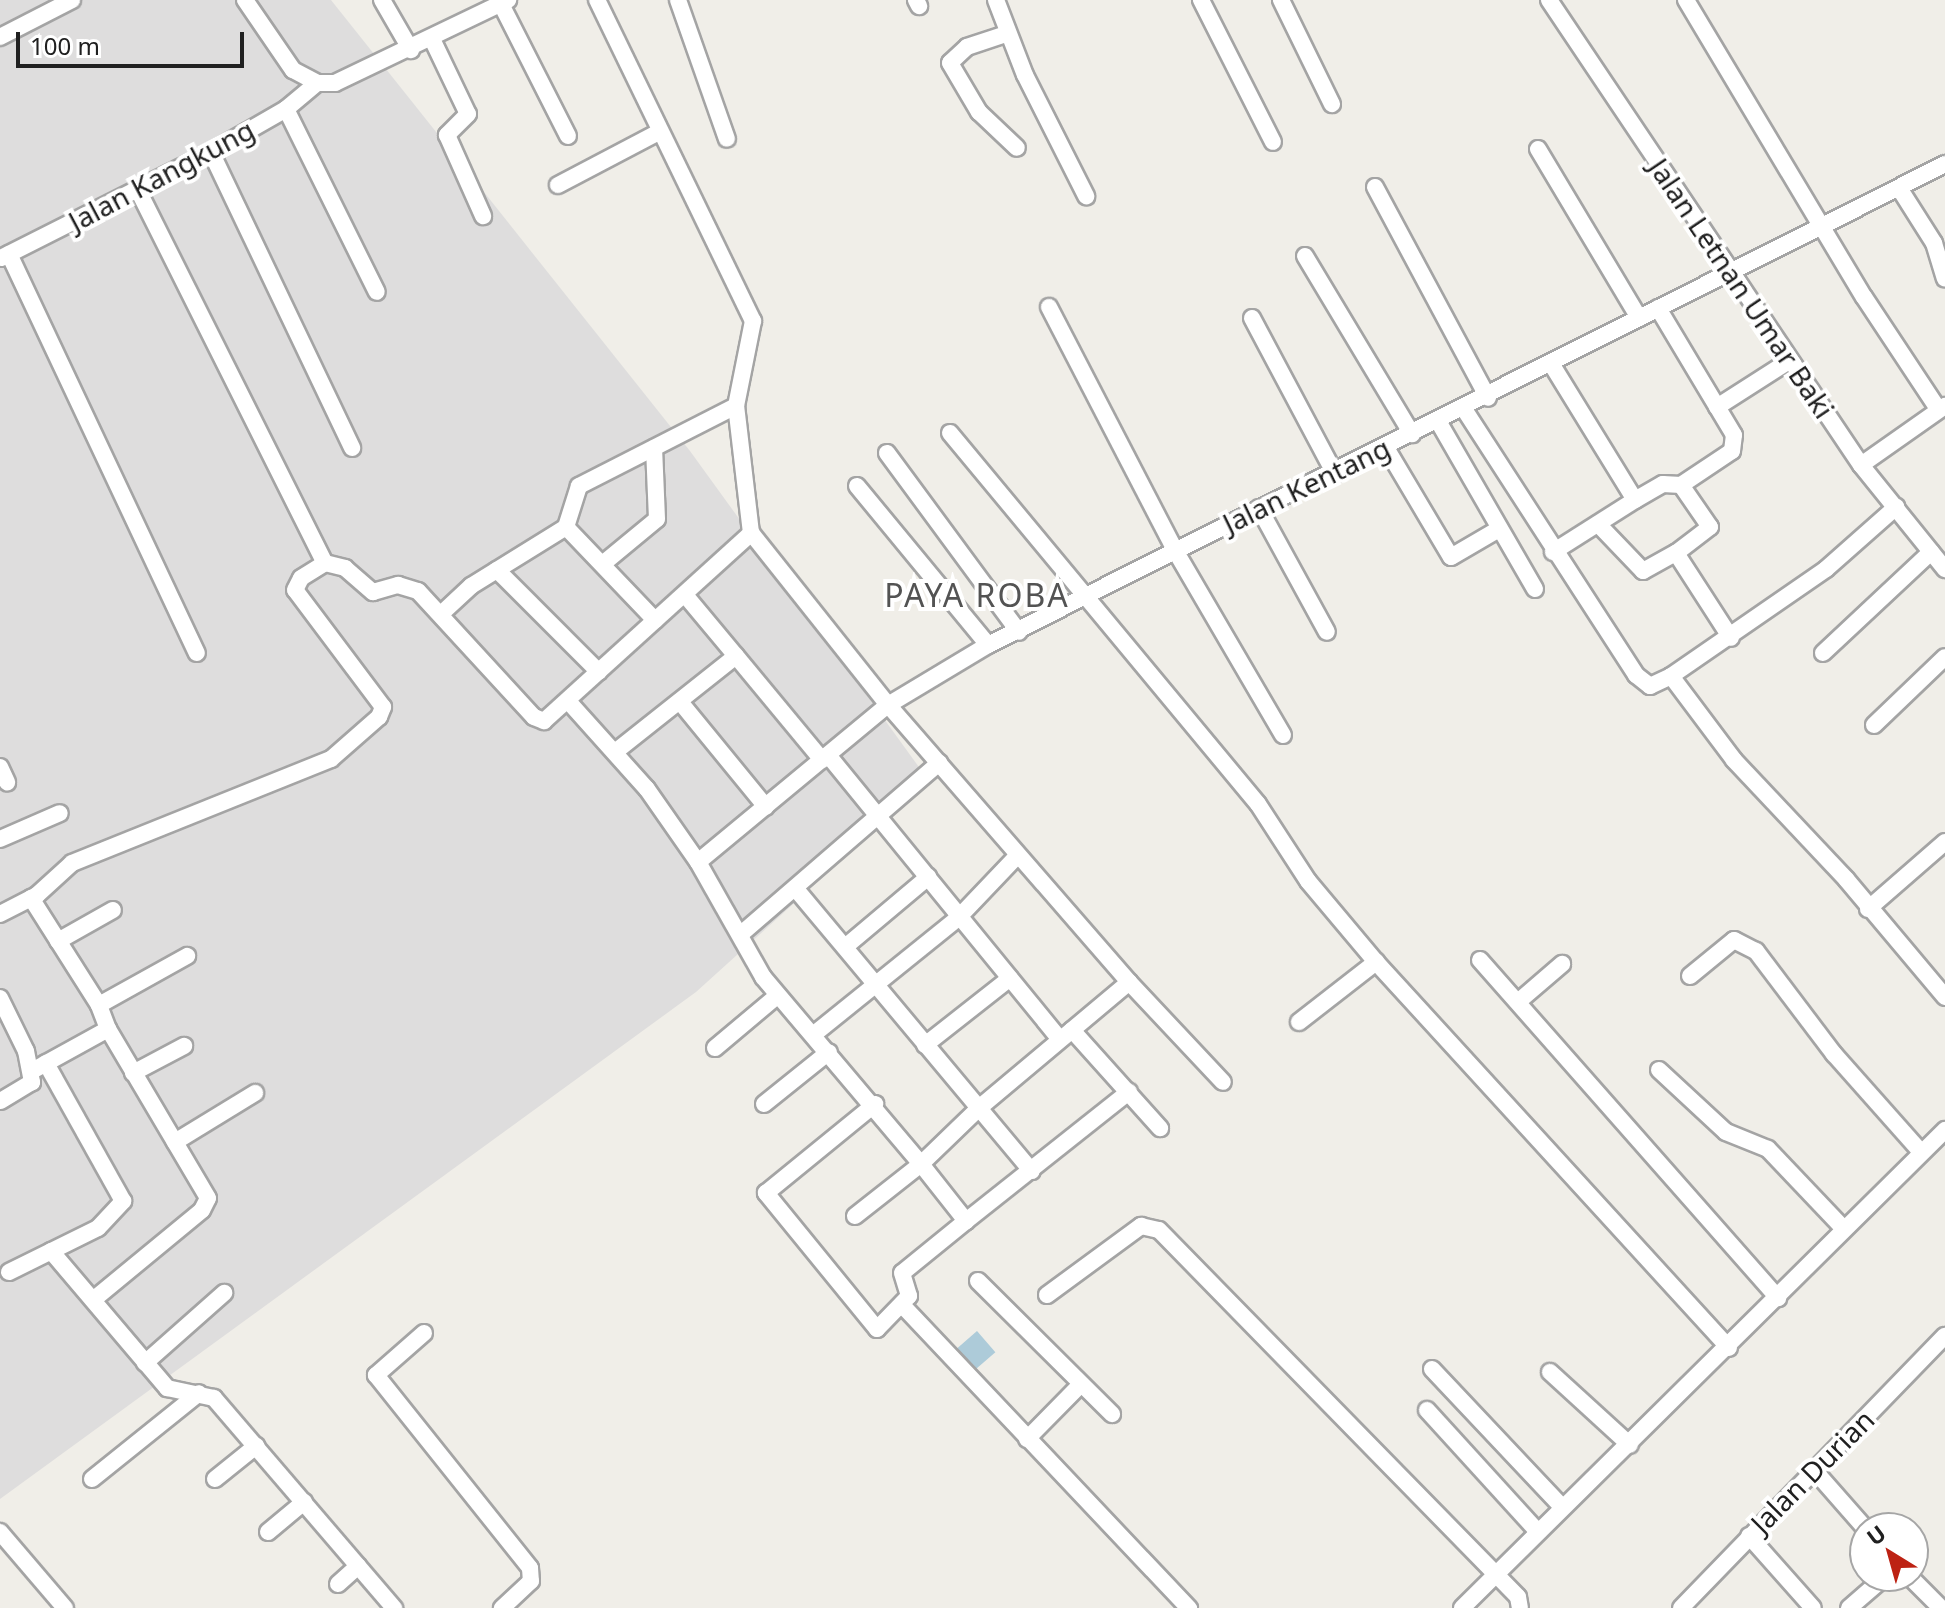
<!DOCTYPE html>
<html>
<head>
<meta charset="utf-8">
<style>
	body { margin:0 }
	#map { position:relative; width:1945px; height:1608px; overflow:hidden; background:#f0eee8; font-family:"Noto Sans",sans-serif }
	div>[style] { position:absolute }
	.residential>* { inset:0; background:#dedddd }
	.water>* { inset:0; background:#adcbd9; transform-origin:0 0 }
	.roads { filter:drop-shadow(2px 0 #a4a4a4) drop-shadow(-2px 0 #a4a4a4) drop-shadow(0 2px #a4a4a4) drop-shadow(0 -2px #a4a4a4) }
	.minor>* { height:16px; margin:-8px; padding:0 8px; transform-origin:8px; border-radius:8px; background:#fff }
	span { translate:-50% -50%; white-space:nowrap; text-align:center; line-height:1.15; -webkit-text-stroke:8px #fff; paint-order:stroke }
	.street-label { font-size:28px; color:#202020 }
	.quarter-label { font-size:32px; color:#535353; letter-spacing:2px }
	.north { position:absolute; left:1849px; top:1512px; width:80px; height:80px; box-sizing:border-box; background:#fff; border:2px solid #a6a6a6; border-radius:50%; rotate:323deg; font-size:22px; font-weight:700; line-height:32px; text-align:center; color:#202020 }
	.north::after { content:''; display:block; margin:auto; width:28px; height:36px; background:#bd2213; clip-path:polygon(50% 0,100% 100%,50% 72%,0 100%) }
	.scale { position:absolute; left:16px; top:32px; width:228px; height:36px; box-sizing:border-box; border:4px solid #202020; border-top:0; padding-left:10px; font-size:24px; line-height:28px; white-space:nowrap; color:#202020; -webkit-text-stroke:6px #fff; paint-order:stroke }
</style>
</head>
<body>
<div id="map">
	<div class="residential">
		<div style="clip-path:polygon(0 0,331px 0,690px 451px,929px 781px,696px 992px,0 1499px)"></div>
	</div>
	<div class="water">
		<div style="left:977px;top:1331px;width:28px;height:33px;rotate:49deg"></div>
	</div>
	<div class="roads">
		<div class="minor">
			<div style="left:245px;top:0;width:85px;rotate:55.6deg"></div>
			<div style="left:293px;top:70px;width:27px;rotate:28deg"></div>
			<div style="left:317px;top:83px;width:18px"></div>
			<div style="left:335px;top:83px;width:192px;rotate:-25.6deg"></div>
			<div style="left:382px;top:0;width:58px;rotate:59.9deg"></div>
			<div style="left:678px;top:0;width:147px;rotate:70.6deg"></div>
			<div style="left:916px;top:0;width:7px;rotate:63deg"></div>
			<div style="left:996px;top:0;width:80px;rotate:68.9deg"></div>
			<div style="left:1025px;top:75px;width:136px;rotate:63.2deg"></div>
			<div style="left:1201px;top:0;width:159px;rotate:63.1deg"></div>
			<div style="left:1281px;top:0;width:116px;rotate:63.9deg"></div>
			<div style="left:1549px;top:0;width:560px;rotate:56.14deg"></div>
			<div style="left:1861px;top:465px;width:134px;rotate:51.1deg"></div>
			<div style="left:1686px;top:0;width:346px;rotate:59.1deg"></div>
			<div style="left:1864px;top:297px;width:134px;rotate:56.5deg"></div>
			<div style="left:501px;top:4px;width:148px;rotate:63.1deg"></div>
			<div style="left:1006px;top:34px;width:41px;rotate:161.6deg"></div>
			<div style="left:967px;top:47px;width:23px;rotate:137deg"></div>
			<div style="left:950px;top:63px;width:57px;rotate:59.4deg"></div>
			<div style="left:979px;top:112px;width:52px;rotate:43.5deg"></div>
			<div style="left:0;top:37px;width:81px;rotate:-27.2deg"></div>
			<div style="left:432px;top:39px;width:83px;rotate:64.4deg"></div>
			<div style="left:468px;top:114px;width:30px;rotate:135deg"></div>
			<div style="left:447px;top:135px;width:89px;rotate:66deg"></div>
			<div style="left:286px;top:109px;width:204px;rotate:63.6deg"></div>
			<div style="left:1538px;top:149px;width:197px;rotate:59.1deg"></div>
			<div style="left:211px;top:152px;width:328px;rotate:64.5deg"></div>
			<div style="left:558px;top:185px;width:114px;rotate:-27.7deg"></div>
			<div style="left:1375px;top:187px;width:239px;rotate:61.8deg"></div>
			<div style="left:138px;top:190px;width:417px;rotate:63.4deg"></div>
			<div style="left:1901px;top:191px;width:62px;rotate:57.6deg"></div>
			<div style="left:1934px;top:243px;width:37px;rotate:73deg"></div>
			<div style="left:9px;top:254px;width:441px;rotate:64.8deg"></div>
			<div style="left:1305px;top:256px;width:208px;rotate:59deg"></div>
			<div style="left:1px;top:258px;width:235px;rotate:-26.8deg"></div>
			<div style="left:211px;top:152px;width:86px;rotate:-29.8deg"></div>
			<div style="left:286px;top:109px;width:40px;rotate:-40deg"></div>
			<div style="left:1049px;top:307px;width:276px;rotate:62.6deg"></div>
			<div style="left:1176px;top:552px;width:212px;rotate:59.7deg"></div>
			<div style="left:1252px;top:318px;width:177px;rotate:62deg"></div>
			<div style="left:1552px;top:365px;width:158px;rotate:58.4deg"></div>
			<div style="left:1635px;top:500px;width:32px;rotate:-30deg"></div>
			<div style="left:1663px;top:484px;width:18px;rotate:3deg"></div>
			<div style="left:1681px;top:485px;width:61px;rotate:-33.7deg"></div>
			<div style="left:1732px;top:451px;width:16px;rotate:-83deg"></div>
			<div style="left:1734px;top:435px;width:148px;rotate:-120.9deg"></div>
			<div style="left:1717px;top:407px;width:85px;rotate:-32.6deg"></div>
			<div style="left:1464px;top:409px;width:317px;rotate:57.1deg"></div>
			<div style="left:1636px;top:675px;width:18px;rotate:38deg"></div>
			<div style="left:1650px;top:686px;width:23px;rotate:-25deg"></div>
			<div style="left:1671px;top:676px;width:105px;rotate:53.1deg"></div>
			<div style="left:1734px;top:760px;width:163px;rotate:46.7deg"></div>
			<div style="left:1846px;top:879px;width:154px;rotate:50deg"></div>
			<div style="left:1438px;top:421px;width:194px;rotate:60deg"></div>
			<div style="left:950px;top:433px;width:482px;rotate:50.3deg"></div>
			<div style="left:1258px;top:804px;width:92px;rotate:57deg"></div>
			<div style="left:1308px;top:881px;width:106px;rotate:50deg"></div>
			<div style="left:1376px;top:962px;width:523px;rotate:47.56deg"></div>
			<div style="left:1385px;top:446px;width:129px;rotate:59.3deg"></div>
			<div style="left:1451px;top:557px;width:56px;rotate:-30.3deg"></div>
			<div style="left:887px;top:453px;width:222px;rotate:53.6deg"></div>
			<div style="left:1861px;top:465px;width:103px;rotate:-35.1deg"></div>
			<div style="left:1681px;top:485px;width:51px;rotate:55.4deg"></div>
			<div style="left:1710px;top:527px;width:43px;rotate:142.6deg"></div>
			<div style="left:1676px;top:553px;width:101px;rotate:57.1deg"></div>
			<div style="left:857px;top:486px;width:206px;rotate:50.5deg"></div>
			<div style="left:1259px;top:508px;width:141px;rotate:61.3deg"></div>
			<div style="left:1598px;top:524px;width:65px;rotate:46.2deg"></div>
			<div style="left:1643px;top:571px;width:38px;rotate:-29deg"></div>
			<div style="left:566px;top:527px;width:129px;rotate:46.3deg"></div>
			<div style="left:1553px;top:552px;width:97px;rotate:-32.4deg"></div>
			<div style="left:605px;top:562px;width:67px;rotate:-39.6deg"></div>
			<div style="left:657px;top:519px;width:71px;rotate:-92.4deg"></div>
			<div style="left:497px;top:570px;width:144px;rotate:45deg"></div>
			<div style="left:441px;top:614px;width:41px;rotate:-43deg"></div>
			<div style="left:471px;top:586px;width:112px;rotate:-31.8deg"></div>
			<div style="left:566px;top:527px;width:43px;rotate:-72.4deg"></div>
			<div style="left:579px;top:486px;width:176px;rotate:-27deg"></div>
			<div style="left:1823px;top:653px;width:148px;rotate:-43.1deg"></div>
			<div style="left:736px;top:656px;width:135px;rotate:50.4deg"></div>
			<div style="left:1671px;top:676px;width:188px;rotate:-34.6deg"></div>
			<div style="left:1826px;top:569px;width:94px;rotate:-41.5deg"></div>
			<div style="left:568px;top:701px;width:118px;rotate:48.1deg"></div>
			<div style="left:647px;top:789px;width:89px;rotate:55.1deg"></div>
			<div style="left:698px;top:862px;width:132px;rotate:60.5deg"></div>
			<div style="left:763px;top:977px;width:245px;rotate:49.8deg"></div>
			<div style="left:921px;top:1164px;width:81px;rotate:-44deg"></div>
			<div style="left:979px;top:1108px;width:196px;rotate:-40deg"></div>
			<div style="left:1129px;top:982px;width:367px;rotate:-131deg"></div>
			<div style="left:888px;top:705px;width:220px;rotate:-128.5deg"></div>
			<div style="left:751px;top:533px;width:128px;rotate:-96.7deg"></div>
			<div style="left:736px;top:406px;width:87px;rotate:-78.7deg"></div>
			<div style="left:753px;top:321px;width:357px;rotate:-115.9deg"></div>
			<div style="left:681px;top:703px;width:134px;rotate:50.7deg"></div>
			<div style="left:1874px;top:725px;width:98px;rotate:-43.8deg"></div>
			<div style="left:615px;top:752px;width:154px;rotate:-38.4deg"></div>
			<div style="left:736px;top:656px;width:78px;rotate:-129.8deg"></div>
			<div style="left:828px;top:755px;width:367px;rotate:50.8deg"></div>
			<div style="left:0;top:767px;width:17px;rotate:65deg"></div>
			<div style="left:0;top:839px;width:65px;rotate:-23.4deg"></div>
			<div style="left:698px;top:862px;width:246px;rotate:-39.6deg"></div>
			<div style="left:888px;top:705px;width:117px;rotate:-31deg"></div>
			<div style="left:988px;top:645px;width:1071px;rotate:-26.68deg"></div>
			<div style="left:795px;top:888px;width:369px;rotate:50.1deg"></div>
			<div style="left:31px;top:898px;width:127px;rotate:57.6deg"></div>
			<div style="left:1868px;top:909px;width:102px;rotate:-41deg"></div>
			<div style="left:0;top:914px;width:42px;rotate:-27.2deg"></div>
			<div style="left:37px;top:895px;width:47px;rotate:-42.4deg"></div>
			<div style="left:72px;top:863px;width:279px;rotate:-21.9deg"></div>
			<div style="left:331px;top:759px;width:64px;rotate:-41.2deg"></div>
			<div style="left:379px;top:717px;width:11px;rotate:-68deg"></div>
			<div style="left:383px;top:707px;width:146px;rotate:-126.9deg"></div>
			<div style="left:295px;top:590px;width:13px;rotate:-63deg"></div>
			<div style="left:301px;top:578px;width:28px;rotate:-32deg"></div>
			<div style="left:325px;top:563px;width:21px;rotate:14deg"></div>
			<div style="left:345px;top:568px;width:37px;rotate:41deg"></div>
			<div style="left:373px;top:592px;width:26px;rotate:-16deg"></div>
			<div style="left:398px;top:585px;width:21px;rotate:17deg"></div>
			<div style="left:418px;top:591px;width:171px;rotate:47.4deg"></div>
			<div style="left:534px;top:717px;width:11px;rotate:22deg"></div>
			<div style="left:544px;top:721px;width:280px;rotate:-42.2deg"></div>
			<div style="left:741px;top:934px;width:262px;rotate:-40.8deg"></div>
			<div style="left:58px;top:941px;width:63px;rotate:-29.4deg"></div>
			<div style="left:845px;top:947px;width:109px;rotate:-40.1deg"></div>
			<div style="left:1480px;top:960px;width:451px;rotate:48.6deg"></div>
			<div style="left:1690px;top:976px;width:57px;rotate:-39.3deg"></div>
			<div style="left:1734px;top:940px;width:25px;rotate:27deg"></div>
			<div style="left:1756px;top:951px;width:129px;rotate:52.9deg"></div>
			<div style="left:1834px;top:1054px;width:130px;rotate:48.4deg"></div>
			<div style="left:1129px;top:982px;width:137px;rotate:46.8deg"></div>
			<div style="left:0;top:998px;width:59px;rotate:63.9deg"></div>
			<div style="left:26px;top:1051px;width:32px;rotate:79deg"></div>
			<div style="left:32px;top:1082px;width:37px;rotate:149deg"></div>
			<div style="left:1519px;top:1001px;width:57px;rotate:-40.7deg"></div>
			<div style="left:1299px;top:1022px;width:98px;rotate:-37.9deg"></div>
			<div style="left:1072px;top:1030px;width:132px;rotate:48.1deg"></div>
			<div style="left:813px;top:1035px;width:186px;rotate:-38.9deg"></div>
			<div style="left:958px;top:918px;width:87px;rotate:-46.4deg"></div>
			<div style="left:925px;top:1045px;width:108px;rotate:-38.2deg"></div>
			<div style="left:715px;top:1048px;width:81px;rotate:-40deg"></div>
			<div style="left:1659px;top:1070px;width:91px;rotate:42.8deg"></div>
			<div style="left:1726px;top:1132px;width:45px;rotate:22deg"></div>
			<div style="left:1768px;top:1149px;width:110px;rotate:46.5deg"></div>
			<div style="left:32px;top:1071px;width:87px;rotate:-28.9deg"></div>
			<div style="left:108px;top:1029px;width:26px;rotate:-111deg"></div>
			<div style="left:99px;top:1005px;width:101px;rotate:-29.1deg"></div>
			<div style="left:133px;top:1073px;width:58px;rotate:-27.9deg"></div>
			<div style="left:764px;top:1104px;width:83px;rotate:-38.7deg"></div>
			<div style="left:175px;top:1142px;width:94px;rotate:-31.5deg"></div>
			<div style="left:855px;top:1216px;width:84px;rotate:-38.2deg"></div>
			<div style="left:921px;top:1164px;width:73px;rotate:51.7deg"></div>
			<div style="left:966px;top:1221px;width:82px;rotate:140.9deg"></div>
			<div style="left:902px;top:1273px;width:24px;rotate:73deg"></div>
			<div style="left:909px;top:1296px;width:46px;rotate:134.1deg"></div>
			<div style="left:877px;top:1329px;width:176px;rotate:-129.2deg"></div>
			<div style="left:766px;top:1193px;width:141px;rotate:-39.2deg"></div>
			<div style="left:966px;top:1221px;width:208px;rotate:-38.4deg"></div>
			<div style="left:51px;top:1251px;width:180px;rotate:49.7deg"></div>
			<div style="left:167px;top:1388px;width:48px;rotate:12deg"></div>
			<div style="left:214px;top:1398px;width:277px;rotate:49.4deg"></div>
			<div style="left:9px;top:1272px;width:99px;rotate:-26.3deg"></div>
			<div style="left:98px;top:1228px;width:37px;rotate:-47deg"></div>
			<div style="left:123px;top:1201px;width:158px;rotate:-119.2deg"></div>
			<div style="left:978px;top:1281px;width:189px;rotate:44.8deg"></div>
			<div style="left:1047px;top:1295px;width:117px;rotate:-36.3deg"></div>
			<div style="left:1141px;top:1226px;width:18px;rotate:13deg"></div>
			<div style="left:1159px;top:1230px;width:513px;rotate:45.63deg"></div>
			<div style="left:1518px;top:1597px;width:11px;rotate:80deg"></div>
			<div style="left:93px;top:1300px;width:141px;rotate:-39.5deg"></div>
			<div style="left:202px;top:1210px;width:13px;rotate:-63deg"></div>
			<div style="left:208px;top:1198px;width:196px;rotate:-120.6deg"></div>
			<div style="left:904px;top:1307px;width:415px;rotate:46.6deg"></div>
			<div style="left:424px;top:1333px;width:64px;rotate:138.8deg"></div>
			<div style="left:376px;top:1375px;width:247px;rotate:51.4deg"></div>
			<div style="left:530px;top:1568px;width:13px;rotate:86deg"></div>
			<div style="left:531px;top:1581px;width:40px;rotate:137deg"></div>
			<div style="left:145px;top:1363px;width:106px;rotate:-41.5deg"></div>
			<div style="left:1432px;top:1369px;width:188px;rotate:46.7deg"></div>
			<div style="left:1550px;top:1372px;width:108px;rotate:42.4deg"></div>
			<div style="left:1427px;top:1410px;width:165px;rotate:47.7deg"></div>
			<div style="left:1027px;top:1439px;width:77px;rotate:-45.5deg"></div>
			<div style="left:1814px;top:1470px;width:77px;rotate:48.7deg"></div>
			<div style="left:92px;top:1479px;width:137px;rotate:-38.8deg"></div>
			<div style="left:215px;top:1479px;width:53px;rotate:-38.8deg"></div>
			<div style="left:0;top:1532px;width:100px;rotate:49.5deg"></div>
			<div style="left:268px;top:1532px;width:47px;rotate:-39.8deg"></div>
			<div style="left:1749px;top:1536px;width:96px;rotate:48.4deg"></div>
			<div style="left:1909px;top:1576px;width:45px;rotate:45deg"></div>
			<div style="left:338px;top:1584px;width:27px;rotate:-42deg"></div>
			<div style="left:1462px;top:1608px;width:680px;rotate:-44.7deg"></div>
			<div style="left:1681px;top:1608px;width:379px;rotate:-45.9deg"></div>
			<div style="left:1849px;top:1608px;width:49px;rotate:-40.9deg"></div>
		</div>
	</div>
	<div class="street-label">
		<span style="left:161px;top:175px;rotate:-28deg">Jalan Kangkung</span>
		<span style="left:1742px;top:288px;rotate:56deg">Jalan Letnan Umar Baki</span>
		<span style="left:1306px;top:485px;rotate:-26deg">Jalan Kentang</span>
		<span style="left:1812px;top:1471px;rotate:-45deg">Jalan Durian</span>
	</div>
	<div class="quarter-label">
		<span style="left:977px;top:595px">PAYA ROBA</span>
	</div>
	<div class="north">U</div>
	<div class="scale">100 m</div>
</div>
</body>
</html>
